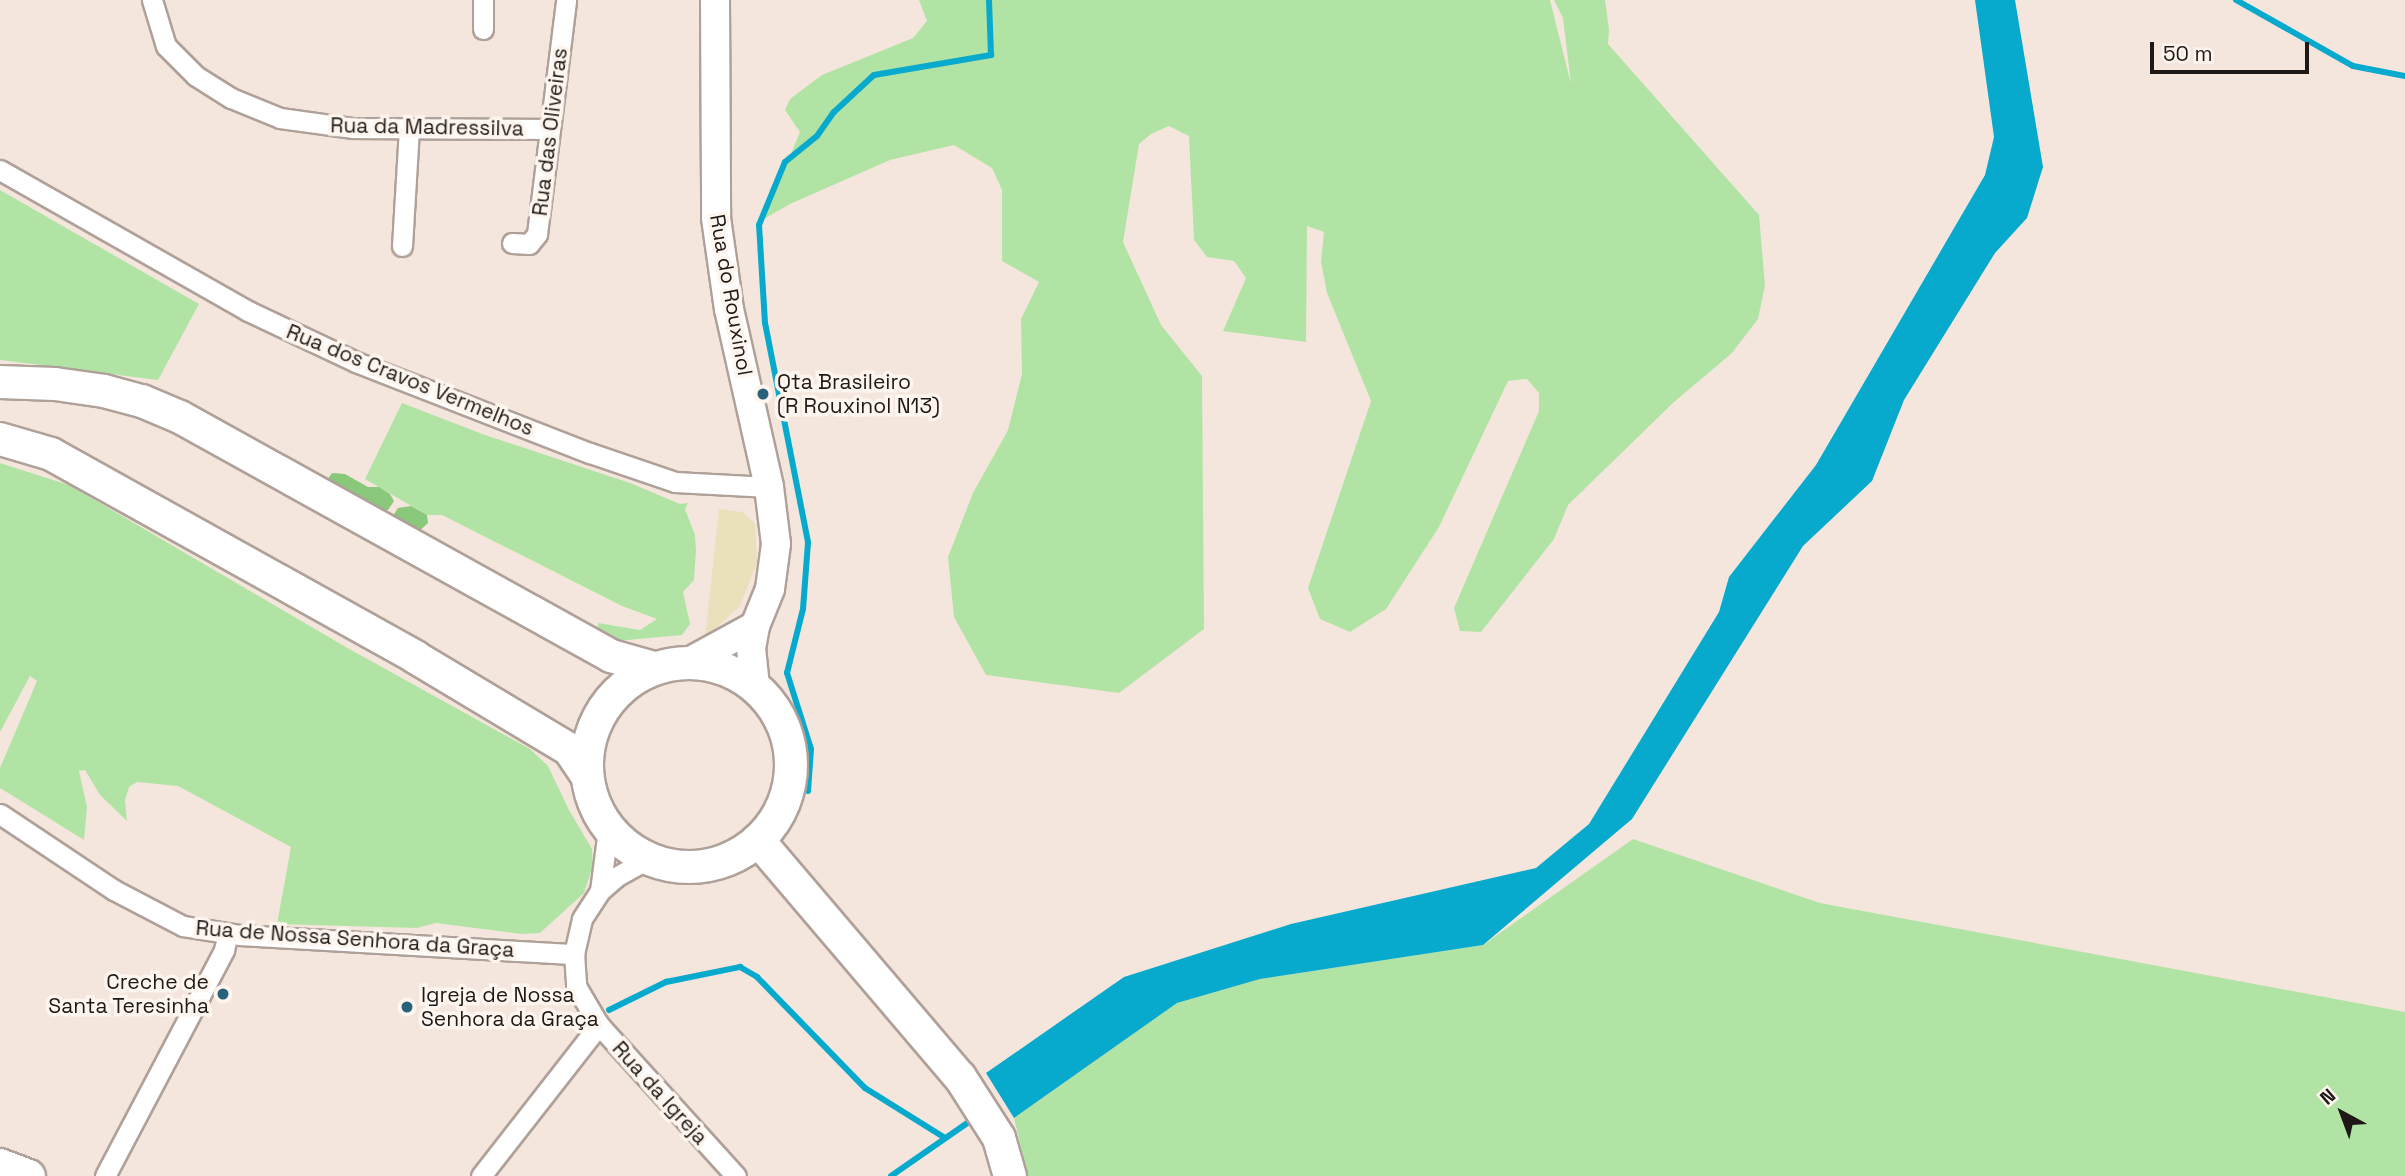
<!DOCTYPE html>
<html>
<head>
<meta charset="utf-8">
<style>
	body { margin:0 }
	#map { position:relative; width:2405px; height:1176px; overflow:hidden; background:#f5e6dd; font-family:"Space Grotesk",sans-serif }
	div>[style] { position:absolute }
	.green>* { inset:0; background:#b1e4a4 }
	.forest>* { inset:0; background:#8ac87b }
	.sand>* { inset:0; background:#eae0bb }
	.water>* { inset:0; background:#07aacd }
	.stream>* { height:6px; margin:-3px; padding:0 3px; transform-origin:3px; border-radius:3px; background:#07aacd }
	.roads { filter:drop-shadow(2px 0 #afa199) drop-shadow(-2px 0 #afa199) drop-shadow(0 2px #afa199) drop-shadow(0 -2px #afa199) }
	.street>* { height:19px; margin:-9.5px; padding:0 9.5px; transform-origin:9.5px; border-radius:9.5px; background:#fff }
	.secondary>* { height:28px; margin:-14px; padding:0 14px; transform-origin:14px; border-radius:14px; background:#fff }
	.primary>* { height:32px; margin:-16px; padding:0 16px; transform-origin:16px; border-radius:16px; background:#fff }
	.primary>.ring { margin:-16px; padding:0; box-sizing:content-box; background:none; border:32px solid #fff; border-radius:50% }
	.dots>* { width:19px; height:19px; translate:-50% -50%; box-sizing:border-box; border:4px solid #fef5ef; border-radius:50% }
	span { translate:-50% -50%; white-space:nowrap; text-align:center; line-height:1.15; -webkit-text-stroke:7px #fef5ef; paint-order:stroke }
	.street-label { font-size:21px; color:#1e1916 }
	.poi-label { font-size:21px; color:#1e1916 }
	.left { translate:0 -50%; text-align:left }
	.right { translate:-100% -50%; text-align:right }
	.north { position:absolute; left:2307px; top:1078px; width:70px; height:70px; -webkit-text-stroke:5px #fef5ef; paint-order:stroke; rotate:319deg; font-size:19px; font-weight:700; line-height:28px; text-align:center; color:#1e1916 }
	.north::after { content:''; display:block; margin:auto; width:24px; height:32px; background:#1e1916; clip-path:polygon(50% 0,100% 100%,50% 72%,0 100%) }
	.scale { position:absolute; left:2150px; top:42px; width:159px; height:32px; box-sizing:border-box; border:4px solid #1e1916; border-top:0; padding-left:9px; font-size:21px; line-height:24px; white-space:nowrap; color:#1e1916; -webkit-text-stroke:5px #fef5ef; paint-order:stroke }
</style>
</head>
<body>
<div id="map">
	<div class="green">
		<div style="clip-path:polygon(919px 0,1550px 0,1571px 84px,1563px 18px,1554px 0,1605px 0,1609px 29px,1608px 44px,1759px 215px,1765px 285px,1758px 319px,1732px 353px,1674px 402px,1568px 505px,1554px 539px,1481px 632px,1460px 631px,1454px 608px,1539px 411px,1539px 393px,1527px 379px,1508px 381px,1439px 527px,1386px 609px,1350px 632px,1320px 619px,1308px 588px,1371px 401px,1327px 293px,1321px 262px,1324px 232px,1307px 226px,1306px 342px,1223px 331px,1246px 278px,1234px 261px,1207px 257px,1194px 240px,1189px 136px,1169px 126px,1151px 134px,1139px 144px,1123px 242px,1161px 325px,1202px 376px,1204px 629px,1119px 693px,986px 675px,954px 617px,948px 557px,973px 493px,1008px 430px,1022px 374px,1021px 319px,1039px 282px,1002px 261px,1002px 190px,992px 168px,954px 145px,890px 160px,790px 204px,764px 219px,800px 132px,785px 110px,790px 99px,822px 75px,913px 38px,927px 21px)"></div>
		<div style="clip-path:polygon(0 190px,199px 304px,158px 380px,0 360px)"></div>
		<div style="clip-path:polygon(402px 403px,485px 435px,630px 483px,680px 504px,688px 503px,685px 509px,695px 535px,696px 551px,694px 580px,683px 592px,690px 624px,682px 635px,617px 641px,598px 631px,598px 623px,640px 630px,657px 619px,622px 606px,442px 515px,427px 515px,365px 479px)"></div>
		<div style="clip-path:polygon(0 463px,69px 485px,344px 646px,530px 749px,548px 766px,569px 810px,592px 849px,593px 866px,584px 893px,540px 933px,521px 934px,436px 923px,417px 928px,277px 924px,291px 847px,178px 786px,137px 782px,129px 787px,125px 800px,127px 821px,100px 795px,85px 770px,79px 771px,87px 807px,84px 840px,0 788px,0 768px,37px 681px,30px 676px,0 732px)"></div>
		<div style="clip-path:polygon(1633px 839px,1820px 903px,2405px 1012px,2405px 1176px,1028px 1176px,1014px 1118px,1177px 1003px,1260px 979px,1483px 945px)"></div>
	</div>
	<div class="forest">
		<div style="clip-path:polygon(332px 473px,345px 474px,368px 487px,379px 487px,390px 494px,394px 501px,388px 510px,377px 510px,327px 480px)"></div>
		<div style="clip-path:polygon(411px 506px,427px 515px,428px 523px,417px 533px,392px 517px,398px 508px)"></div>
	</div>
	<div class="sand">
		<div style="clip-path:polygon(719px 509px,742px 512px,755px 523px,757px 563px,740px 606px,705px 638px)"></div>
	</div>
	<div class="water">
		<div style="clip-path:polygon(1975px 0,2015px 0,2043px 167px,2027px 218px,1995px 253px,1904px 400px,1872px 481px,1803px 546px,1632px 819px,1483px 945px,1260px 979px,1177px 1003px,1014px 1118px,986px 1073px,1124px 977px,1291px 924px,1536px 868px,1589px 824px,1719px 612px,1729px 577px,1816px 465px,1985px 175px,1994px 137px)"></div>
	</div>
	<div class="stream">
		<div style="left:2236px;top:0;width:134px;rotate:29.4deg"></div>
		<div style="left:2353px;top:66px;width:53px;rotate:10.9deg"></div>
		<div style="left:808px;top:791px;width:42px;rotate:-85.9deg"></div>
		<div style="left:811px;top:749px;width:80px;rotate:-107.5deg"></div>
		<div style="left:787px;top:673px;width:66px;rotate:-76deg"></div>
		<div style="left:803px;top:609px;width:67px;rotate:-85.7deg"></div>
		<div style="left:808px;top:542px;width:223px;rotate:-101.1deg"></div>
		<div style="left:765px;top:323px;width:98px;rotate:-93.5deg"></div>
		<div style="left:759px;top:225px;width:68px;rotate:-67.6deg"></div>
		<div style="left:785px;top:162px;width:41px;rotate:-39.1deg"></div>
		<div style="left:817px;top:136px;width:29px;rotate:-55deg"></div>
		<div style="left:834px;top:112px;width:54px;rotate:-42.8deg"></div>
		<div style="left:874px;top:75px;width:119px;rotate:-9.7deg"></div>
		<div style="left:991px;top:55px;width:55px;rotate:-92.1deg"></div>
		<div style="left:609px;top:1010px;width:64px;rotate:-26.2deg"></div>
		<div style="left:666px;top:982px;width:76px;rotate:-11.5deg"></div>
		<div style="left:740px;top:967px;width:20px;rotate:30deg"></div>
		<div style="left:757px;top:977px;width:155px;rotate:45.8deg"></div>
		<div style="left:865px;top:1088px;width:94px;rotate:32deg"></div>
		<div style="left:891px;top:1176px;width:103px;rotate:-34.8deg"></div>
	</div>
	<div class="roads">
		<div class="street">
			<div style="left:152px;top:0;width:48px;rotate:73.1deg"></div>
			<div style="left:166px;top:46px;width:42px;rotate:45deg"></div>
			<div style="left:196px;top:76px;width:41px;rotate:32.2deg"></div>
			<div style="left:231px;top:98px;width:53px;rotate:22.2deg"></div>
			<div style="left:280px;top:118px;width:74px;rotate:7.8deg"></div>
			<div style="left:353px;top:128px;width:197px;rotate:0.3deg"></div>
			<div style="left:483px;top:0;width:29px;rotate:90deg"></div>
			<div style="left:0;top:170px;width:285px;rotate:29.6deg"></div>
			<div style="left:248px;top:311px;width:119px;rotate:25.3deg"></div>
			<div style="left:356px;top:362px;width:251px;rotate:21.3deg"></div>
			<div style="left:590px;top:453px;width:90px;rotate:18.8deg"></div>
			<div style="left:675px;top:482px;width:94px;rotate:3deg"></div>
			<div style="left:512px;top:243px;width:17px;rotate:3deg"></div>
			<div style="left:529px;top:244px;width:13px;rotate:-51deg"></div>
			<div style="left:537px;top:234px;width:236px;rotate:-82.9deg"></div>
			<div style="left:402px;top:246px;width:118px;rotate:-86.6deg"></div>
			<div style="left:0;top:814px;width:137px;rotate:33.7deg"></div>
			<div style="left:114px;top:890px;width:78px;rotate:27.6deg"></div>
			<div style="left:183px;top:926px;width:58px;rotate:9deg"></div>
			<div style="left:240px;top:935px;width:335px;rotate:3.3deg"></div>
			<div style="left:648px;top:859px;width:37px;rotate:151deg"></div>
			<div style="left:616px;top:877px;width:21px;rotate:139deg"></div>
			<div style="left:600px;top:891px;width:33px;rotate:123deg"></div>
			<div style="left:582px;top:919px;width:36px;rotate:103deg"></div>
			<div style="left:574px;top:954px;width:32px;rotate:86deg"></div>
			<div style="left:576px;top:986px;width:45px;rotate:59.5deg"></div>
			<div style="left:599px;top:1025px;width:204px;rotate:47.8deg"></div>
			<div style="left:600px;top:891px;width:63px;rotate:-82.6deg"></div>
			<div style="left:105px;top:1176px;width:255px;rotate:-62.2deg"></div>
			<div style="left:224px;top:950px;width:17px;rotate:-77deg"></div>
			<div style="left:481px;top:1176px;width:192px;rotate:-52deg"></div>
		</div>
		<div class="secondary">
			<div style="left:715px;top:0;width:218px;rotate:89.7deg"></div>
			<div style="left:716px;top:218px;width:92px;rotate:81.9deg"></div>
			<div style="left:729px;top:309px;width:182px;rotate:77.3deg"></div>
			<div style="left:769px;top:487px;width:57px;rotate:83deg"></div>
			<div style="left:776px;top:544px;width:45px;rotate:97.6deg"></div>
			<div style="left:770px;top:589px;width:40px;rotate:112deg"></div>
			<div style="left:755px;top:626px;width:22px;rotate:100deg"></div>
			<div style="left:751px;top:648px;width:38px;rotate:84deg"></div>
			<div style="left:689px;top:662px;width:75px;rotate:-28.6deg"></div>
		</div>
		<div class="primary">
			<div style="left:0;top:382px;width:55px;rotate:2.1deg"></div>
			<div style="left:55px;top:384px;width:49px;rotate:8.1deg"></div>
			<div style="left:104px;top:391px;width:39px;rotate:15deg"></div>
			<div style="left:142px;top:401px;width:41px;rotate:22.8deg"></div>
			<div style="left:180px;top:417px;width:493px;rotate:29deg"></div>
			<div style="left:611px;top:656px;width:45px;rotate:15.6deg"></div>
			<div style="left:0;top:439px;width:53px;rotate:16.4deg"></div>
			<div style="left:51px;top:454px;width:417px;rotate:29.1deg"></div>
			<div style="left:415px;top:657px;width:179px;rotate:30.9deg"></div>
			<div style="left:569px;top:749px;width:30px;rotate:56deg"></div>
			<div class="ring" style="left:587px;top:663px;width:172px;height:172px"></div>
			<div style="left:758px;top:840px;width:311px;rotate:49.6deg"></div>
			<div style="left:960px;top:1077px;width:72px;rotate:57.4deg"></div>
			<div style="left:999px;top:1138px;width:40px;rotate:74deg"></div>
			<div style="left:0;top:1165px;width:31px;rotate:21deg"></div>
		</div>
	</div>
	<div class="dots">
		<div style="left:763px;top:394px;background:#28637b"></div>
		<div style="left:223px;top:994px;background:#28637b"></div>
		<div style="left:407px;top:1007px;background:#28637b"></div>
	</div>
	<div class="street-label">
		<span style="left:427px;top:127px;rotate:1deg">Rua da Madressilva</span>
		<span style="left:550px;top:132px;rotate:-83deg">Rua das Oliveiras</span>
		<span style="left:731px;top:295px;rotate:80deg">Rua do Rouxinol</span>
		<span style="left:410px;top:380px;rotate:22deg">Rua dos Cravos Vermelhos</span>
		<span style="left:355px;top:939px;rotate:4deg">Rua de Nossa Senhora da Graça</span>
		<span style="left:660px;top:1093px;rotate:48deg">Rua da Igreja</span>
	</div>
	<div class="poi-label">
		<span class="left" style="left:777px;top:394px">Qta Brasileiro<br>(R Rouxinol N13)</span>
		<span class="right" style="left:209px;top:994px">Creche de<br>Santa Teresinha</span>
		<span class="left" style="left:421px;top:1007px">Igreja de Nossa<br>Senhora da Graça</span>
	</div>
	<div class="north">N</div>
	<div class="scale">50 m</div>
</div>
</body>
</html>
